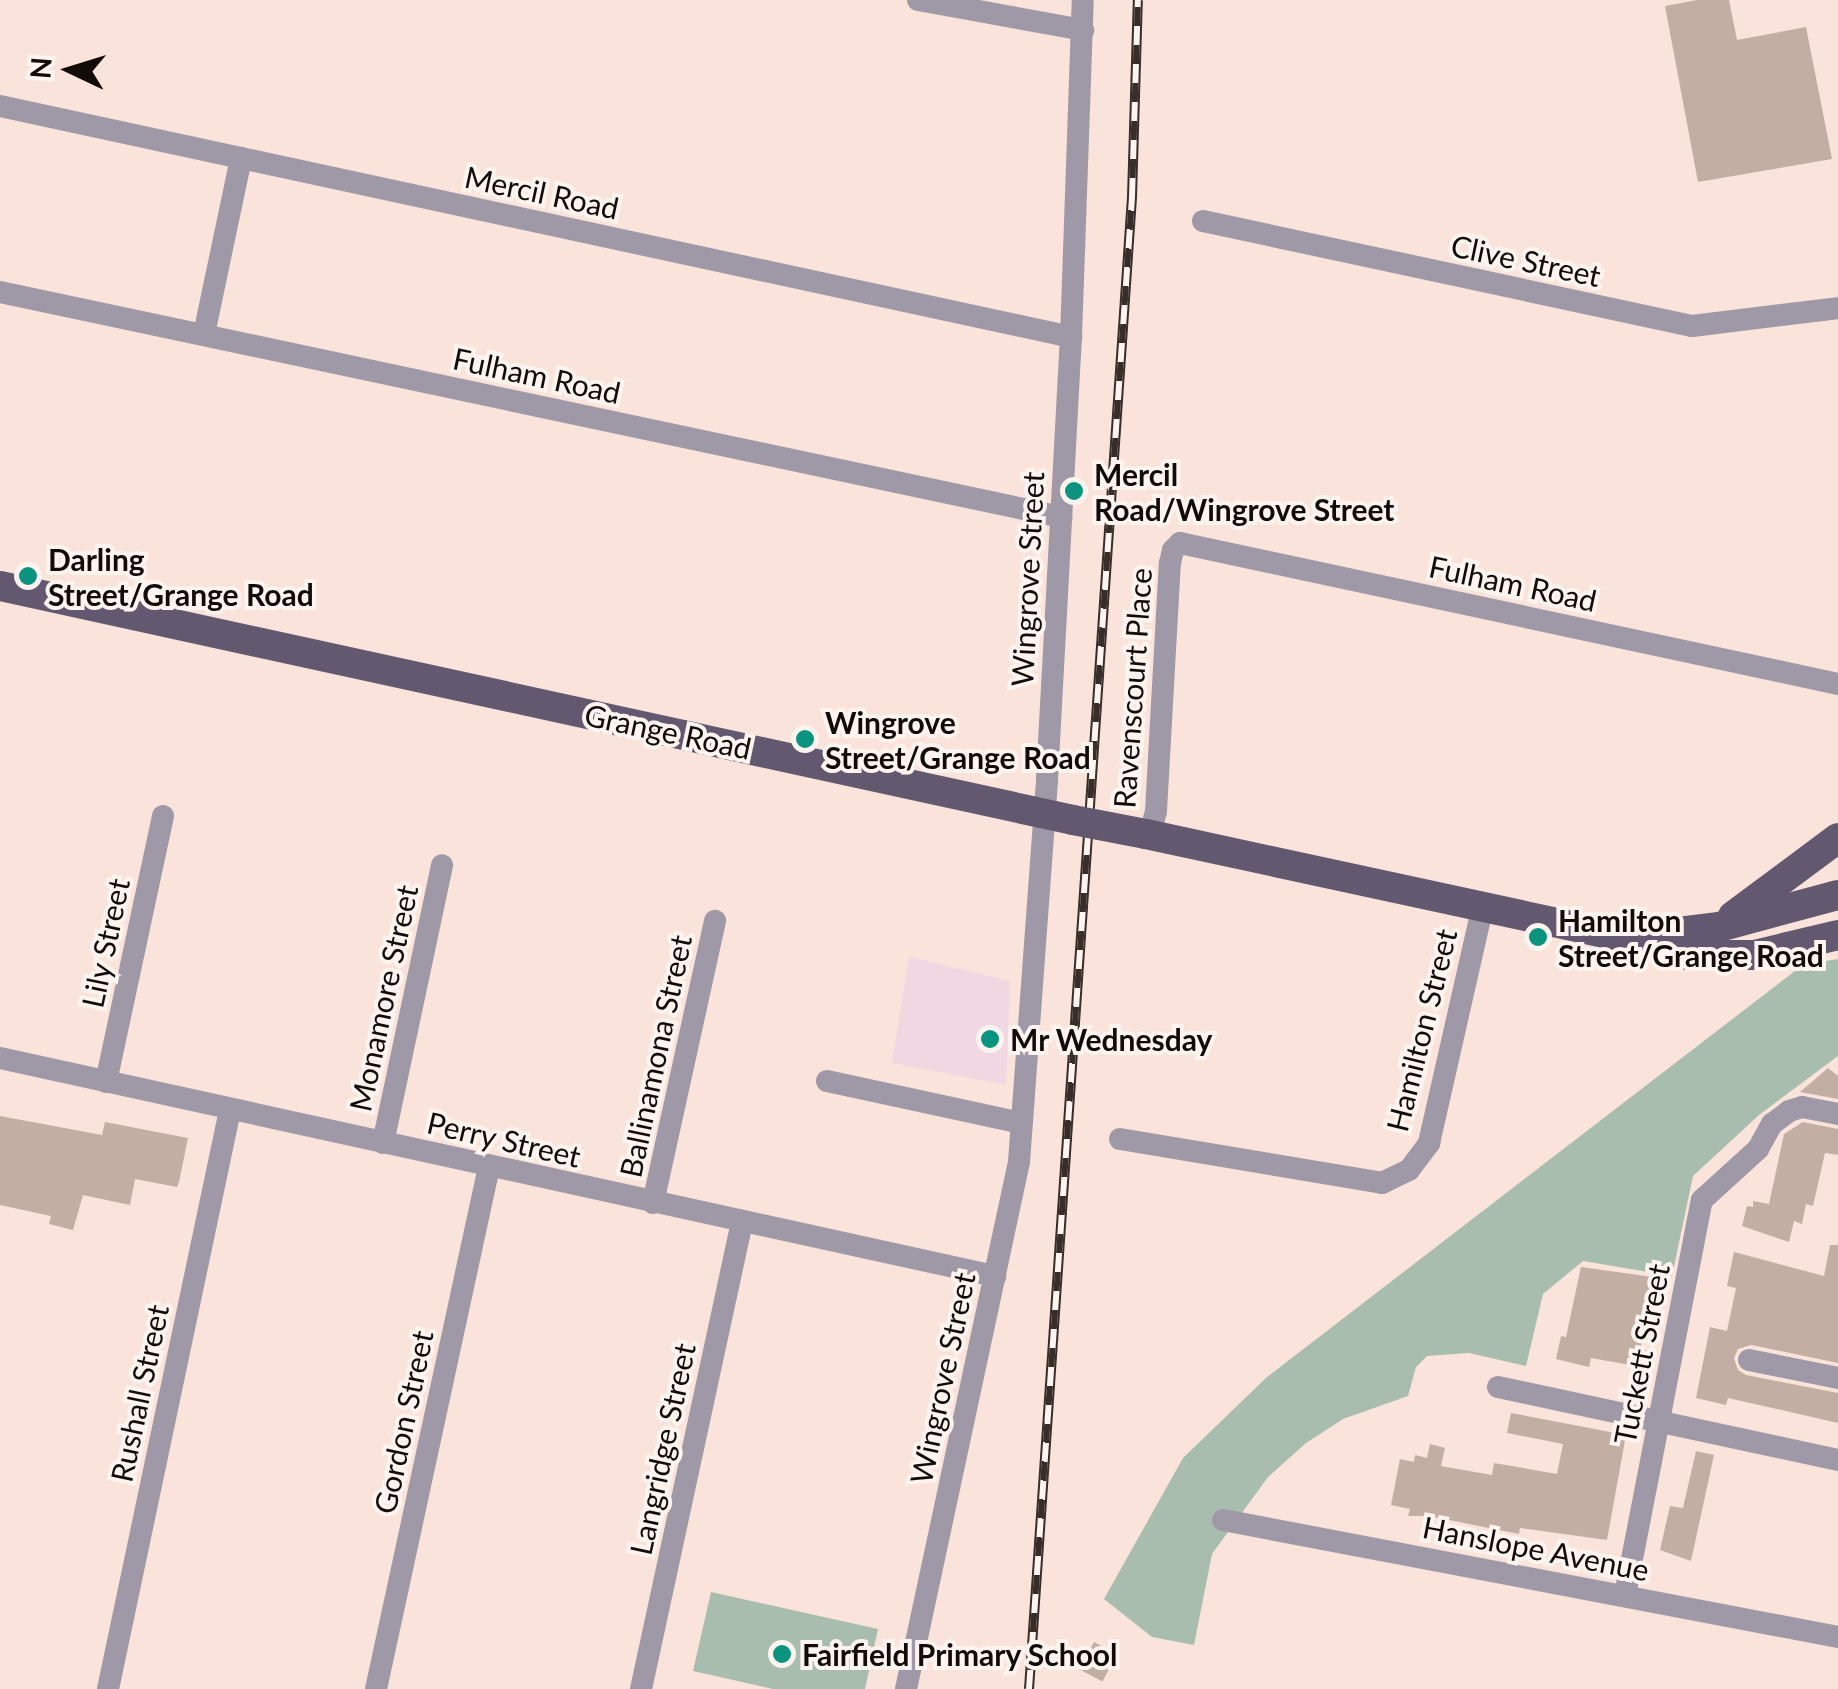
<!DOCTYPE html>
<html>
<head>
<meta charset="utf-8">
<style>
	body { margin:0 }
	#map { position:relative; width:1838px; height:1689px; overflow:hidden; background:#fae3da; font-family:Lato,sans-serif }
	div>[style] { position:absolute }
	.commercial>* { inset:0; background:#f0d7e2 }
	.green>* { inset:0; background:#a9bdaf }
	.building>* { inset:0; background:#c3aea4; transform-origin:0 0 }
	.street>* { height:22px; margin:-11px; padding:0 11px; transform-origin:11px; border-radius:11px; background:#9f99a7 }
	.primary>* { height:30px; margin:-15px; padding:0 15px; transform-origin:15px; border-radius:15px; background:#625870 }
	.rail>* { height:10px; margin-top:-5px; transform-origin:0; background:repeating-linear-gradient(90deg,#fdf4f0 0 19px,#372e2a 0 38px); box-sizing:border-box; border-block:2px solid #372e2a }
	.primary-bridge>* { height:30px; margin:-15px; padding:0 15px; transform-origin:15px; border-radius:15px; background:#625870 }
	.dots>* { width:28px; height:28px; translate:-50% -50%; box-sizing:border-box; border:5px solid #fdf4f0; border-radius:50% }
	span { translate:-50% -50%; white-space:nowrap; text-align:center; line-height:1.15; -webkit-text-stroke:8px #fdf4f0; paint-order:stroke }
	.street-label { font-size:30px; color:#120b08 }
	.poi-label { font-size:30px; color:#120b08; font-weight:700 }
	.left { translate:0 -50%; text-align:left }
	.north { position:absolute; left:20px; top:20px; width:100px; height:100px; -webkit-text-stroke:8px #fdf4f0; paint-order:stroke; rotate:274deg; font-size:28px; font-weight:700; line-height:40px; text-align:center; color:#120b08 }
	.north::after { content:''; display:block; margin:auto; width:35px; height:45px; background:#120b08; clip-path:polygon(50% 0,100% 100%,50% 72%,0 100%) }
</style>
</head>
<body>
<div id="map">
	<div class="commercial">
		<div style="clip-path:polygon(909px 957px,1010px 981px,1006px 1085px,892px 1063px)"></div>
	</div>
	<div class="green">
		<div style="clip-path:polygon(1838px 959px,1838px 1056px,1759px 1115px,1693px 1176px,1672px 1276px,1583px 1261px,1543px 1294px,1526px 1366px,1469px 1353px,1427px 1356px,1416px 1367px,1408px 1396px,1343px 1419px,1306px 1443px,1268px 1477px,1212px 1554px,1194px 1645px,1152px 1637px,1104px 1599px,1183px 1458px,1267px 1377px,1804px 964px)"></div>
		<div style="clip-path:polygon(711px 1592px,878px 1629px,865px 1689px,773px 1689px,693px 1671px)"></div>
	</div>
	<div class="building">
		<div style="clip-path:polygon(1697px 0,1729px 0,1737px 40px,1806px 27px,1832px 159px,1698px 182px,1665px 6px)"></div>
		<div style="clip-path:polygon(1828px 1068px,1838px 1076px,1838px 1099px,1800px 1092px)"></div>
		<div style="clip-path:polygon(0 1116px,102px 1135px,105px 1122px,188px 1138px,179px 1182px,177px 1187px,135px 1179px,130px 1205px,83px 1195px,73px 1230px,49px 1224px,51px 1216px,0 1205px)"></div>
		<div style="clip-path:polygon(1803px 1122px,1838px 1129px,1838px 1155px,1825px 1153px,1813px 1206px,1806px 1204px,1802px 1224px,1794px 1221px,1789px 1242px,1742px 1226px,1747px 1206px,1753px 1207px,1753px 1201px,1769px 1204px,1784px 1134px)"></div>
		<div style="clip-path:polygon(1830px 1245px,1838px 1245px,1838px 1363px,1751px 1345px,1738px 1349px,1734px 1358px,1738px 1370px,1746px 1375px,1838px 1393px,1838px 1423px,1728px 1398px,1726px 1405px,1696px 1398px,1710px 1327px,1727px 1331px,1736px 1288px,1727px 1286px,1734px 1252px,1824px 1276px)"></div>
		<div style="clip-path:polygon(1581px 1267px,1660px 1278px,1640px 1349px,1650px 1352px,1647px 1368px,1591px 1358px,1589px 1367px,1556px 1359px,1561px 1336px,1566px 1337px)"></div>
		<div style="clip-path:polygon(1511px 1413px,1626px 1435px,1607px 1540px,1520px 1528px,1519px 1534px,1429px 1516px,1408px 1516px,1410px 1509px,1391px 1505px,1400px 1459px,1414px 1462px,1415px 1455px,1427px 1458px,1430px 1444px,1445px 1448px,1441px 1466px,1492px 1475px,1494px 1463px,1557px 1474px,1563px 1444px,1507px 1433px)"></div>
		<div style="clip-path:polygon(1696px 1451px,1714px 1455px,1691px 1561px,1660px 1550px,1670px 1506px,1683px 1508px)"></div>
		<div style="left:1094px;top:1642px;width:26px;height:31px;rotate:28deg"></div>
	</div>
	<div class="street">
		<div style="left:918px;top:0;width:168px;rotate:10.3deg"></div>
		<div style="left:0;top:106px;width:1096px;rotate:12.17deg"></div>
		<div style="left:1203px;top:221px;width:500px;rotate:12.12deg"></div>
		<div style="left:1692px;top:326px;width:147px;rotate:-7deg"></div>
		<div style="left:0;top:292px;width:1085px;rotate:11.97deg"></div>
		<div style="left:204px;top:334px;width:180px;rotate:-78.1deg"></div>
		<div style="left:1150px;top:835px;width:25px;rotate:-76deg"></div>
		<div style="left:1156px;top:811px;width:248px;rotate:-86.8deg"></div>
		<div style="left:1170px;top:563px;width:13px;rotate:-77deg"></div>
		<div style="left:1173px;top:550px;width:10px;rotate:-45deg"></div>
		<div style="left:1180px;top:543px;width:673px;rotate:12.09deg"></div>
		<div style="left:0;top:1058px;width:1019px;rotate:12.36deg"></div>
		<div style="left:827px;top:1081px;width:199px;rotate:12.2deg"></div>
		<div style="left:106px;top:1082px;width:272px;rotate:-77.9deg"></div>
		<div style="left:1120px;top:1139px;width:266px;rotate:9.5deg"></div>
		<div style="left:1382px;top:1183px;width:30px;rotate:-26deg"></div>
		<div style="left:1409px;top:1170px;width:34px;rotate:-53deg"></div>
		<div style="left:1429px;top:1143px;width:244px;rotate:-77.2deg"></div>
		<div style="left:383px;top:1143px;width:284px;rotate:-78deg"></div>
		<div style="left:653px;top:1203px;width:289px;rotate:-77.6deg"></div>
		<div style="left:1749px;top:1360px;width:91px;rotate:11.4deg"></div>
		<div style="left:1498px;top:1387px;width:348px;rotate:12.1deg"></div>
		<div style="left:1223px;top:1520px;width:626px;rotate:10.77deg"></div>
		<div style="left:1625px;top:1595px;width:402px;rotate:-79deg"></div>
		<div style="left:1702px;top:1200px;width:76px;rotate:-42.3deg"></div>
		<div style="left:1758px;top:1149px;width:29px;rotate:-61deg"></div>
		<div style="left:1772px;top:1124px;width:21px;rotate:-37deg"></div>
		<div style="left:1789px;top:1111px;width:14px;rotate:-17deg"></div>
		<div style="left:1802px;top:1107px;width:37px;rotate:11deg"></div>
		<div style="left:108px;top:1689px;width:592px;rotate:-78.1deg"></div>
		<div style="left:376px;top:1689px;width:534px;rotate:-77.79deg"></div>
		<div style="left:641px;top:1689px;width:479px;rotate:-77.8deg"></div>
		<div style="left:906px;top:1689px;width:539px;rotate:-77.9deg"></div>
		<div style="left:1019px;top:1162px;width:384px;rotate:-85.8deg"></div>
		<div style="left:1047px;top:779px;width:443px;rotate:-86.9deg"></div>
		<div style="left:1071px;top:337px;width:337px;rotate:-88deg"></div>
	</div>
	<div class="primary">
		<div style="left:0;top:586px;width:1098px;rotate:12.3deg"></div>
		<div style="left:1146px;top:834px;width:494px;rotate:12.2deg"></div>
		<div style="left:1629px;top:938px;width:55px;rotate:18.1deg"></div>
		<div style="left:1681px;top:955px;width:73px"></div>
		<div style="left:1754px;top:955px;width:86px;rotate:-13.4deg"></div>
		<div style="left:1733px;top:916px;width:131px;rotate:-36.6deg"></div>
		<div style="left:1637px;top:937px;width:83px;rotate:-7deg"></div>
		<div style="left:1719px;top:927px;width:123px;rotate:-15.1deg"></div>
	</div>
	<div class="rail">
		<div style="left:1029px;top:1689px;width:1496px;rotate:-86.05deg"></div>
		<div style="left:1132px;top:197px;width:197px;rotate:-88.3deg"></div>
	</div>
	<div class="primary-bridge">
		<div style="left:1073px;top:820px;width:74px;rotate:10.9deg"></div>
	</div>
	<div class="dots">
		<div style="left:1074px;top:491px;background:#0a947f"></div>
		<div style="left:28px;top:576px;background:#0a947f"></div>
		<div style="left:805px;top:739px;background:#0a947f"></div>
		<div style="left:1538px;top:937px;background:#0a947f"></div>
		<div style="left:990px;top:1039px;background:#0a947f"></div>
		<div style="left:782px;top:1654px;background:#0a947f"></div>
	</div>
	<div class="street-label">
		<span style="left:542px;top:192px;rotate:12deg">Mercil Road</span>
		<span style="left:1526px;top:260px;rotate:12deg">Clive Street</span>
		<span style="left:537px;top:375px;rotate:12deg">Fulham Road</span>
		<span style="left:1027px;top:579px;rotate:-87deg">Wingrove Street</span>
		<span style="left:1513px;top:583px;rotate:12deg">Fulham Road</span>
		<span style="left:1132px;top:688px;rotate:-86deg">Ravenscourt Place</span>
		<span style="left:668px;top:731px;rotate:12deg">Grange Road</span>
		<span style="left:105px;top:943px;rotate:-78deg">Lily Street</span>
		<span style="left:383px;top:998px;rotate:-78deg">Monamore Street</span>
		<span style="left:1421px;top:1030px;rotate:-76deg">Hamilton Street</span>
		<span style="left:655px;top:1056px;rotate:-78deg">Ballinamona Street</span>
		<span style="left:504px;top:1139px;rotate:13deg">Perry Street</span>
		<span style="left:1641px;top:1354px;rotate:-79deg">Tuckett Street</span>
		<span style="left:942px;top:1378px;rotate:-78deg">Wingrove Street</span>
		<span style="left:139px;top:1393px;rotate:-78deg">Rushall Street</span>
		<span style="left:403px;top:1422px;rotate:-78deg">Gordon Street</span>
		<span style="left:662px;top:1449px;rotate:-78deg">Langridge Street</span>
		<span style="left:1536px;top:1548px;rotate:11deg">Hanslope Avenue</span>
	</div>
	<div class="poi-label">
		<span class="left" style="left:1094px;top:491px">Mercil<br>Road/Wingrove Street</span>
		<span class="left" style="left:48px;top:576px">Darling<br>Street/Grange Road</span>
		<span class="left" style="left:825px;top:739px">Wingrove<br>Street/Grange Road</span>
		<span class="left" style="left:1558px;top:937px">Hamilton<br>Street/Grange Road</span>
		<span class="left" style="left:1010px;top:1039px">Mr Wednesday</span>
		<span class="left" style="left:802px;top:1654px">Fairfield Primary School</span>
	</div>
	<div class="north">N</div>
</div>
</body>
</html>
